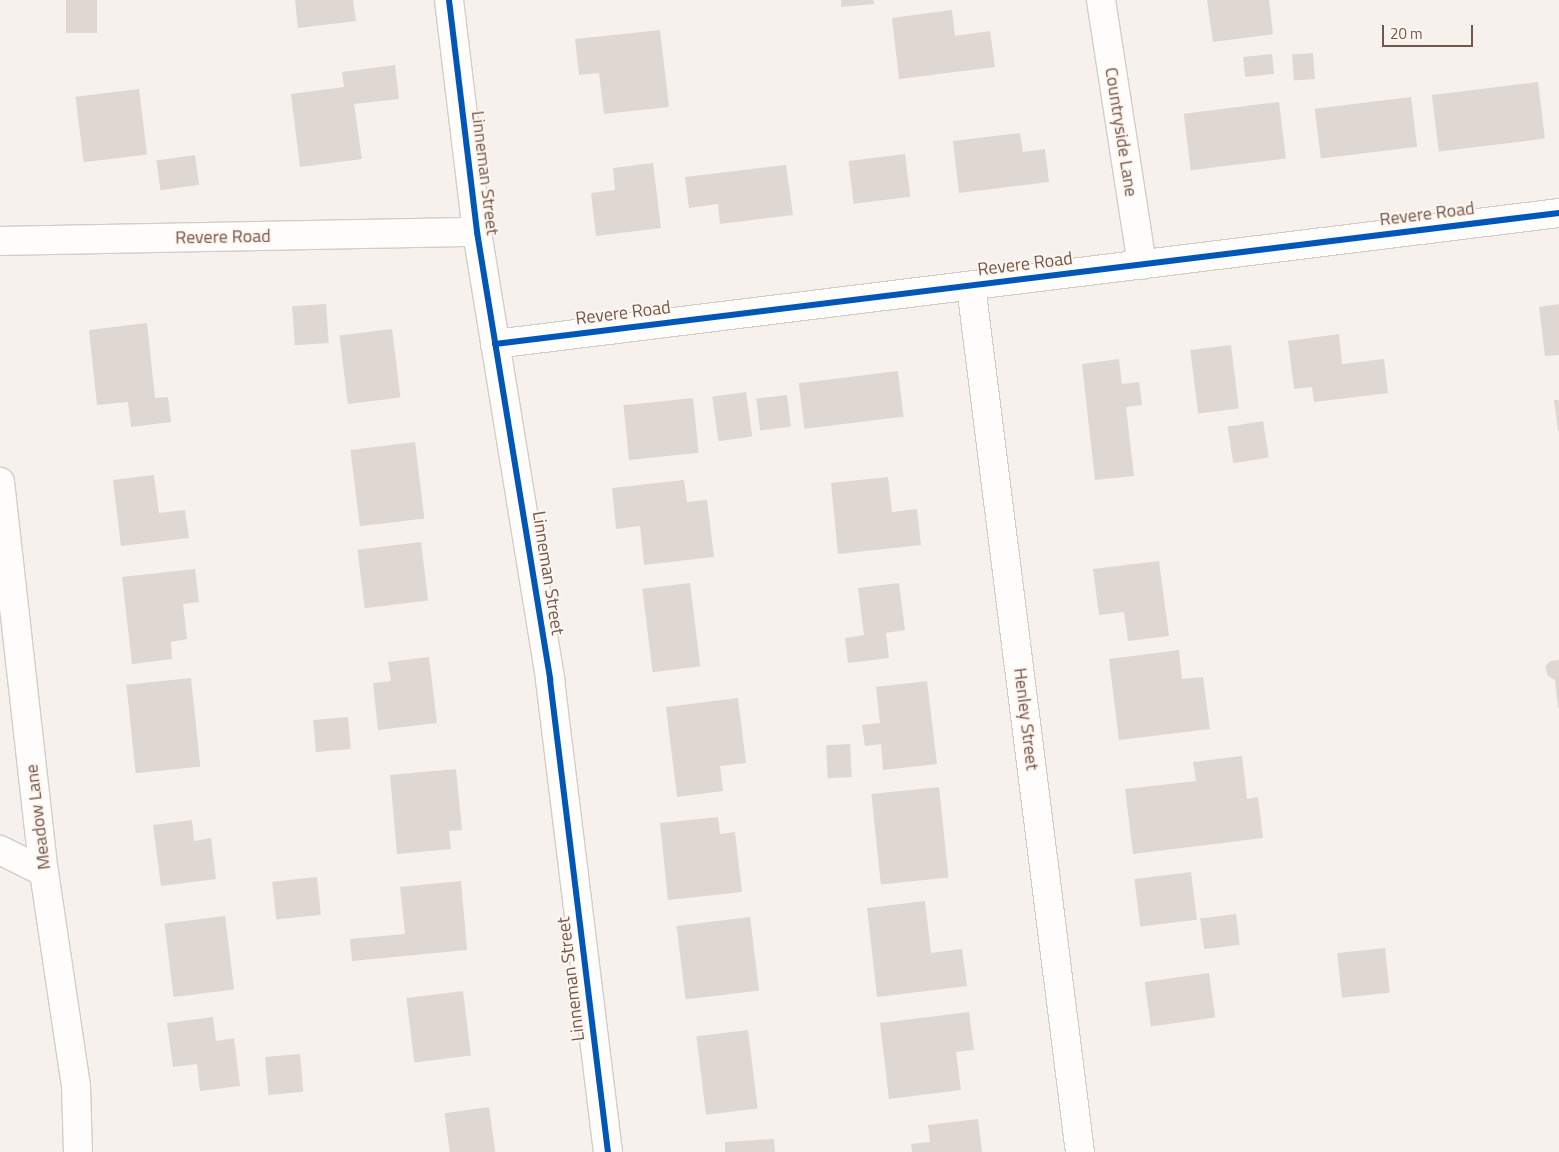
<!DOCTYPE html>
<html>
<head>
<meta charset="utf-8">
<style>
	body { margin:0 }
	#map { position:relative; width:1559px; height:1152px; overflow:hidden; background:#f6f1ec; font-family:"Titillium Web",sans-serif }
	div>[style] { position:absolute }
	.building>* { inset:0; background:#dfd7d2; transform-origin:0 0 }
	.roads { filter:drop-shadow(1px 0 #d3cdc7) drop-shadow(-1px 0 #d3cdc7) drop-shadow(0 1px #d3cdc7) drop-shadow(0 -1px #d3cdc7) }
	.minor>* { height:28px; margin:-14px; padding:0 14px; transform-origin:14px; border-radius:14px; background:#fefdfc }
	.cycleway>* { height:6px; margin:-3px; padding:0 3px; transform-origin:3px; border-radius:3px; background:#0057b8 }
	span { translate:-50% -50%; white-space:nowrap; text-align:center; line-height:1.15; -webkit-text-stroke:4px #fdf6ee; paint-order:stroke }
	.street-label { font-size:18px; color:#71584f }
	.scale { position:absolute; left:1382px; top:25px; width:91px; height:22px; box-sizing:border-box; border:2px solid #71584f; border-top:0; padding-left:6px; font-size:15px; line-height:18px; white-space:nowrap; color:#71584f; -webkit-text-stroke:4px #fdf6ee; paint-order:stroke }
</style>
</head>
<body>
<div id="map">
	<div class="building">
		<div style="left:66px;top:0;width:31px;height:33px"></div>
		<div style="clip-path:polygon(295px 0,353px 0,356px 21px,298px 28px)"></div>
		<div style="clip-path:polygon(841px 0,873px 0,874px 4px,841px 7px)"></div>
		<div style="clip-path:polygon(1207px 0,1269px 0,1273px 34px,1213px 42px)"></div>
		<div style="clip-path:polygon(952px 10px,955px 36px,990px 31px,995px 67px,899px 79px,892px 18px)"></div>
		<div style="clip-path:polygon(660px 30px,669px 107px,604px 114px,599px 73px,579px 75px,575px 39px)"></div>
		<div style="left:1313px;top:53px;width:26px;height:21px;rotate:86deg"></div>
		<div style="left:1272px;top:54px;width:20px;height:29px;rotate:84deg"></div>
		<div style="clip-path:polygon(395px 65px,399px 99px,354px 104px,362px 159px,300px 167px,291px 94px,344px 87px,342px 72px)"></div>
		<div style="left:1538px;top:82px;width:57px;height:107px;rotate:83deg"></div>
		<div style="left:139px;top:89px;width:66px;height:64px;rotate:83deg"></div>
		<div style="left:1411px;top:97px;width:50px;height:97px;rotate:83deg"></div>
		<div style="left:1279px;top:102px;width:57px;height:96px;rotate:83deg"></div>
		<div style="clip-path:polygon(1020px 133px,1023px 152px,1045px 149px,1049px 182px,959px 193px,953px 141px)"></div>
		<div style="left:905px;top:154px;width:43px;height:57px;rotate:83deg"></div>
		<div style="left:195px;top:155px;width:30px;height:39px;rotate:82deg"></div>
		<div style="clip-path:polygon(653px 163px,661px 228px,596px 236px,591px 193px,615px 190px,613px 168px)"></div>
		<div style="clip-path:polygon(786px 165px,793px 215px,720px 224px,718px 204px,689px 208px,685px 177px)"></div>
		<div style="left:326px;top:304px;width:39px;height:34px;rotate:86deg"></div>
		<div style="clip-path:polygon(1559px 304px,1559px 355px,1545px 356px,1539px 307px)"></div>
		<div style="clip-path:polygon(147px 323px,155px 398px,168px 397px,171px 422px,131px 427px,128px 402px,97px 405px,89px 330px)"></div>
		<div style="left:392px;top:329px;width:69px;height:53px;rotate:83deg"></div>
		<div style="clip-path:polygon(1339px 334px,1342px 364px,1384px 359px,1388px 393px,1314px 402px,1312px 387px,1294px 389px,1288px 341px)"></div>
		<div style="left:1231px;top:345px;width:64px;height:41px;rotate:83deg"></div>
		<div style="clip-path:polygon(1119px 359px,1122px 384px,1139px 382px,1142px 405px,1126px 407px,1134px 476px,1095px 480px,1082px 364px)"></div>
		<div style="left:898px;top:371px;width:46px;height:100px;rotate:83deg"></div>
		<div style="left:746px;top:392px;width:45px;height:34px;rotate:82deg"></div>
		<div style="left:787px;top:395px;width:32px;height:31px;rotate:83deg"></div>
		<div style="left:693px;top:398px;width:55px;height:70px;rotate:84deg"></div>
		<div style="clip-path:polygon(1554px 400px,1559px 400px,1559px 431px,1558px 431px)"></div>
		<div style="left:1263px;top:421px;width:37px;height:36px;rotate:81deg"></div>
		<div style="left:415px;top:442px;width:77px;height:65px;rotate:83deg"></div>
		<div style="clip-path:polygon(154px 475px,159px 513px,185px 510px,189px 538px,121px 546px,113px 480px)"></div>
		<div style="clip-path:polygon(888px 477px,892px 512px,917px 509px,921px 545px,838px 554px,831px 483px)"></div>
		<div style="clip-path:polygon(684px 480px,687px 502px,707px 500px,714px 557px,644px 565px,640px 526px,616px 529px,612px 488px)"></div>
		<div style="left:421px;top:542px;width:59px;height:64px;rotate:83deg"></div>
		<div style="clip-path:polygon(1159px 561px,1169px 636px,1128px 641px,1124px 612px,1099px 615px,1093px 569px)"></div>
		<div style="clip-path:polygon(195px 569px,199px 602px,183px 604px,187px 639px,171px 642px,172px 659px,132px 664px,122px 577px)"></div>
		<div style="left:690px;top:583px;width:84px;height:48px;rotate:83deg"></div>
		<div style="clip-path:polygon(899px 583px,905px 630px,886px 633px,889px 658px,848px 663px,845px 638px,864px 635px,858px 588px)"></div>
		<div style="clip-path:polygon(1179px 650px,1182px 679px,1203px 677px,1210px 729px,1119px 740px,1109px 659px)"></div>
		<div style="clip-path:polygon(429px 657px,437px 723px,378px 730px,373px 683px,391px 681px,388px 662px)"></div>
		<div style="clip-path:polygon(1559px 660px,1559px 708px,1558px 708px,1555px 680px,1548px 676px,1545px 667px,1550px 661px)"></div>
		<div style="left:191px;top:678px;width:89px;height:65px;rotate:84deg"></div>
		<div style="clip-path:polygon(927px 681px,937px 764px,883px 770px,881px 744px,865px 746px,862px 725px,880px 723px,876px 687px)"></div>
		<div style="clip-path:polygon(738px 698px,746px 763px,720px 766px,723px 791px,677px 797px,666px 707px)"></div>
		<div style="left:348px;top:717px;width:32px;height:35px;rotate:85deg"></div>
		<div style="left:850px;top:744px;width:33px;height:24px;rotate:87deg"></div>
		<div style="clip-path:polygon(1242px 756px,1247px 799px,1258px 797px,1263px 838px,1133px 854px,1125px 789px,1196px 781px,1193px 762px)"></div>
		<div style="clip-path:polygon(456px 769px,462px 830px,449px 831px,451px 849px,397px 854px,390px 775px)"></div>
		<div style="left:939px;top:787px;width:91px;height:68px;rotate:84deg"></div>
		<div style="clip-path:polygon(718px 817px,720px 834px,735px 832px,742px 892px,668px 900px,660px 823px)"></div>
		<div style="clip-path:polygon(192px 820px,194px 841px,211px 838px,216px 879px,161px 886px,153px 825px)"></div>
		<div style="left:1191px;top:872px;width:48px;height:57px;rotate:83deg"></div>
		<div style="left:317px;top:877px;width:38px;height:45px;rotate:84deg"></div>
		<div style="clip-path:polygon(461px 881px,467px 950px,352px 961px,350px 939px,405px 934px,400px 887px)"></div>
		<div style="clip-path:polygon(925px 901px,931px 953px,962px 949px,967px 986px,877px 997px,867px 908px)"></div>
		<div style="left:1236px;top:914px;width:31px;height:36px;rotate:83deg"></div>
		<div style="left:225px;top:916px;width:74px;height:61px;rotate:83deg"></div>
		<div style="left:750px;top:917px;width:74px;height:74px;rotate:83deg"></div>
		<div style="left:1385px;top:948px;width:45px;height:48px;rotate:84deg"></div>
		<div style="left:1209px;top:973px;width:45px;height:65px;rotate:82deg"></div>
		<div style="left:463px;top:991px;width:65px;height:57px;rotate:83deg"></div>
		<div style="clip-path:polygon(969px 1012px,974px 1050px,956px 1052px,961px 1090px,889px 1099px,880px 1023px)"></div>
		<div style="clip-path:polygon(213px 1017px,216px 1041px,234px 1038px,240px 1086px,200px 1091px,197px 1064px,173px 1067px,167px 1023px)"></div>
		<div style="left:748px;top:1030px;width:79px;height:52px;rotate:83deg"></div>
		<div style="left:300px;top:1054px;width:38px;height:35px;rotate:85deg"></div>
		<div style="left:489px;top:1107px;width:45px;height:45px;rotate:82deg"></div>
		<div style="clip-path:polygon(978px 1119px,982px 1152px,912px 1152px,911px 1144px,930px 1142px,928px 1125px)"></div>
		<div style="clip-path:polygon(774px 1139px,775px 1152px,725px 1152px,725px 1142px)"></div>
	</div>
	<div class="roads">
		<div class="minor">
			<div style="left:449px;top:0;width:234px;rotate:83.1deg"></div>
			<div style="left:477px;top:232px;width:454px;rotate:80.7deg"></div>
			<div style="left:550px;top:680px;width:476px;rotate:83deg"></div>
			<div style="left:1101px;top:0;width:268px;rotate:81.2deg"></div>
			<div style="left:0;top:241px;width:477px;rotate:-1.1deg"></div>
			<div style="left:971px;top:286px;width:873px;rotate:82.83deg"></div>
			<div style="left:495px;top:344px;width:1072px;rotate:-7.02deg"></div>
			<div style="left:0;top:482px;width:392px;rotate:83.6deg"></div>
			<div style="left:44px;top:872px;width:216px;rotate:81.5deg"></div>
			<div style="left:76px;top:1086px;width:66px;rotate:88.3deg"></div>
			<div style="left:0;top:850px;width:49px;rotate:26.6deg"></div>
		</div>
	</div>
	<div class="cycleway">
		<div style="left:449px;top:0;width:234px;rotate:83.1deg"></div>
		<div style="left:477px;top:232px;width:454px;rotate:80.7deg"></div>
		<div style="left:550px;top:680px;width:476px;rotate:83deg"></div>
		<div style="left:495px;top:344px;width:1072px;rotate:-7.02deg"></div>
	</div>
	<div class="street-label">
		<span style="left:1121px;top:132px;rotate:81deg">Countryside Lane</span>
		<span style="left:485px;top:173px;rotate:83deg">Linneman Street</span>
		<span style="left:1427px;top:214px;rotate:-7deg">Revere Road</span>
		<span style="left:223px;top:237px;rotate:-1deg">Revere Road</span>
		<span style="left:1025px;top:264px;rotate:-7deg">Revere Road</span>
		<span style="left:623px;top:313px;rotate:-7deg">Revere Road</span>
		<span style="left:548px;top:573px;rotate:81deg">Linneman Street</span>
		<span style="left:1026px;top:719px;rotate:83deg">Henley Street</span>
		<span style="left:38px;top:817px;rotate:-97deg">Meadow Lane</span>
		<span style="left:571px;top:979px;rotate:-97deg">Linneman Street</span>
	</div>
	<div class="scale">20 m</div>
</div>
</body>
</html>
